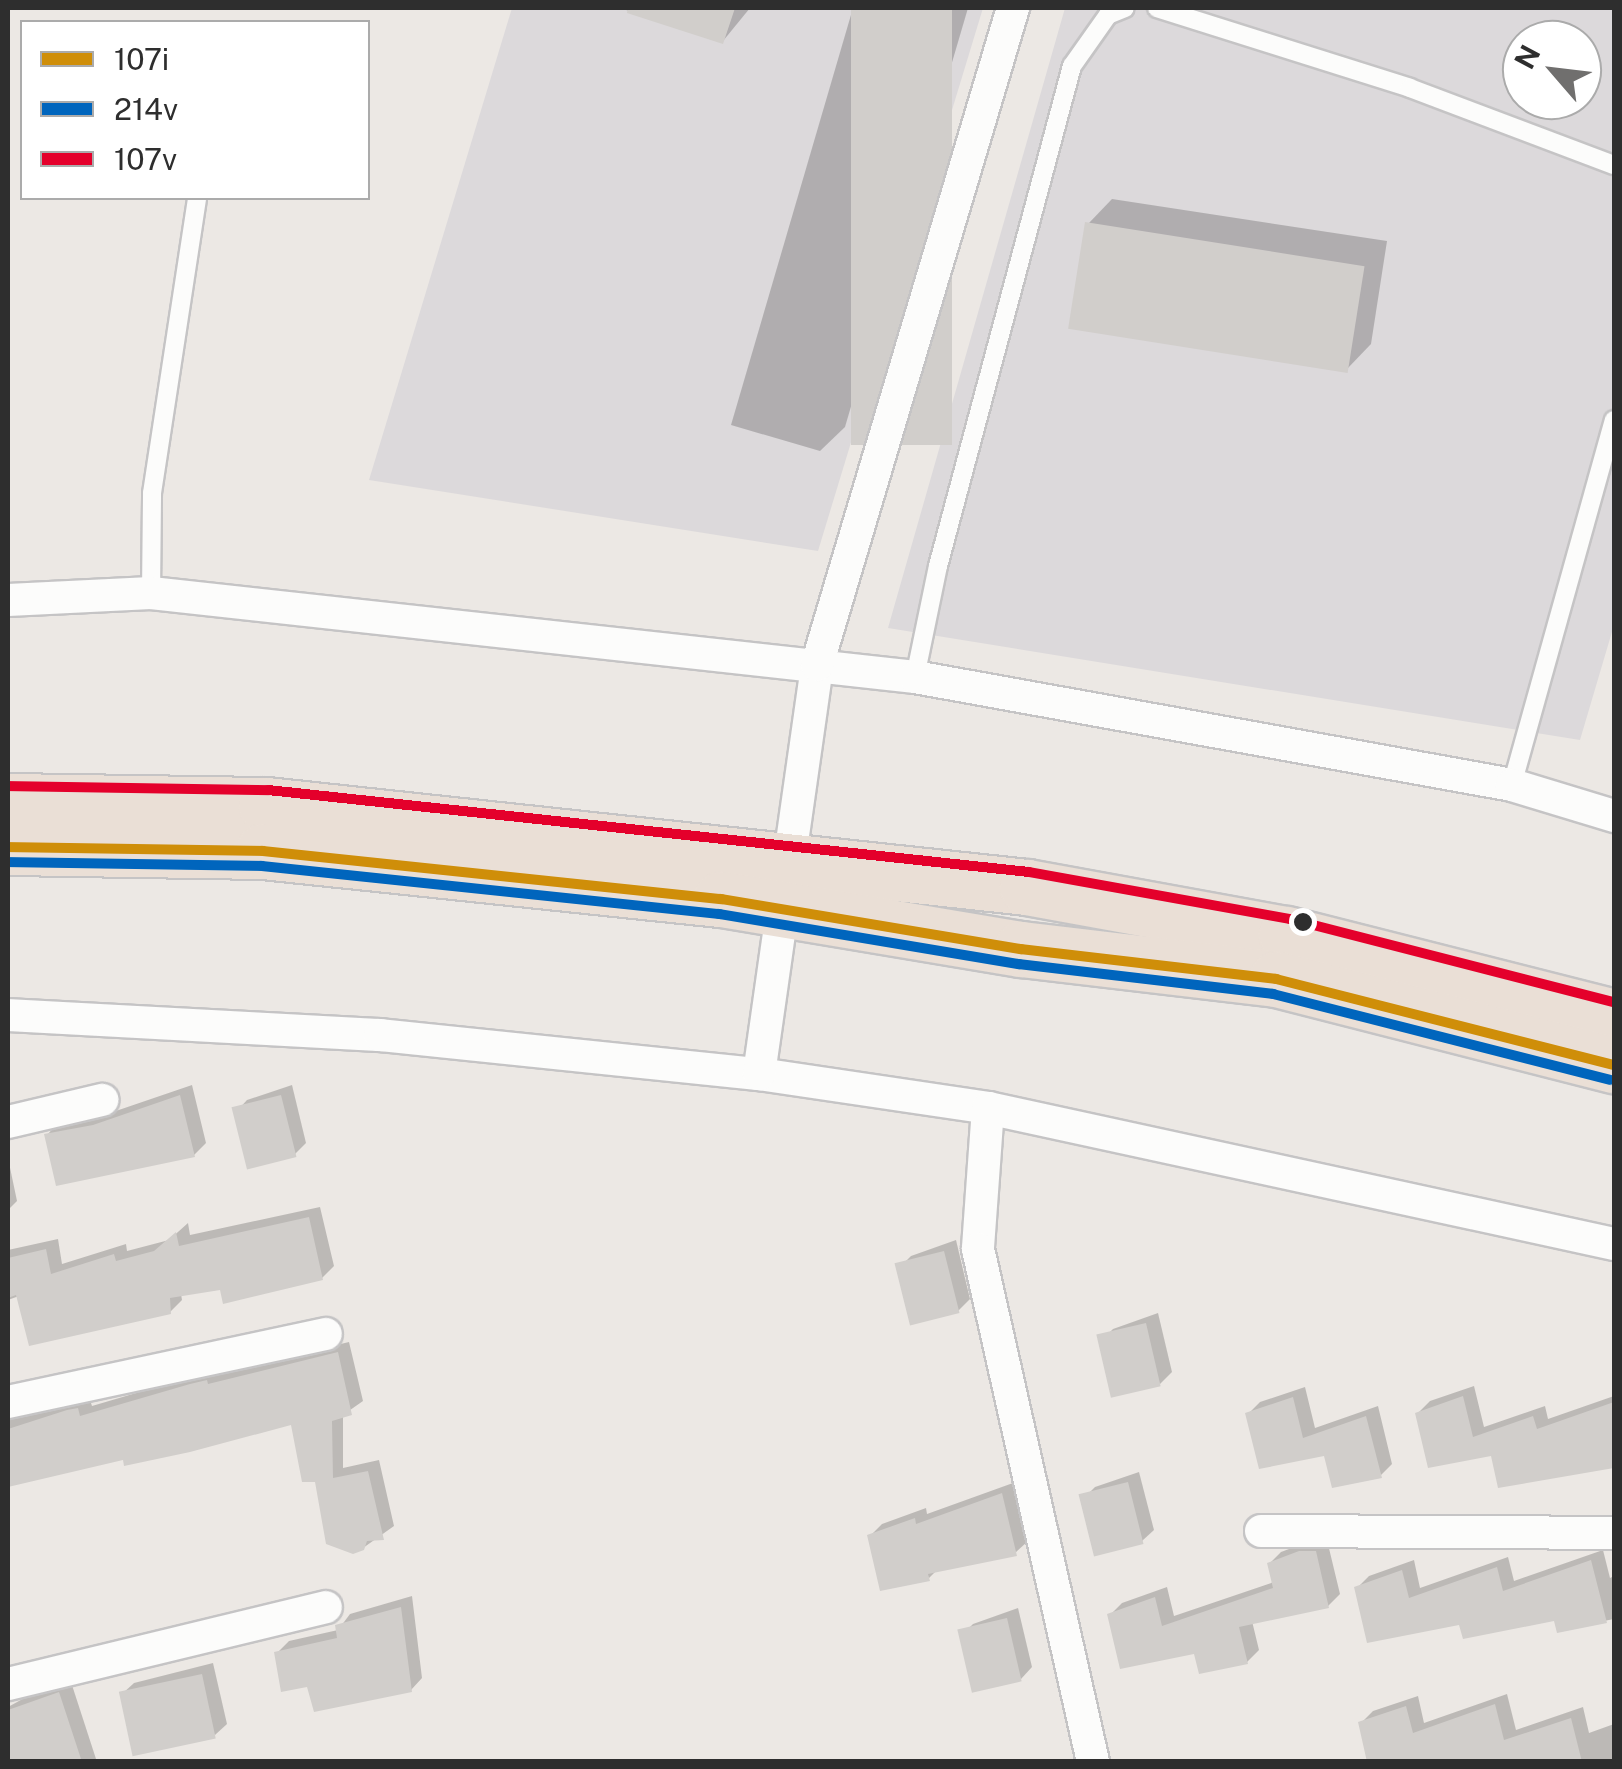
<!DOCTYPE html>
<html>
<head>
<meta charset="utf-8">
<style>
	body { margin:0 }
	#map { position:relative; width:1622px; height:1769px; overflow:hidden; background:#ece8e4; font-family:"Public Sans",sans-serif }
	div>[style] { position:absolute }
	.industrial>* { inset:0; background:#dcd9db }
	.shadow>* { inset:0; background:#0003 }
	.building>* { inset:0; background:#d1cecb; transform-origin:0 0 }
	.roads { filter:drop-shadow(2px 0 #c5c4c5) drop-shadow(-2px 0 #c5c4c5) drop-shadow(0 2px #c5c4c5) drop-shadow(0 -2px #c5c4c5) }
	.lane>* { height:18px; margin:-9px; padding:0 9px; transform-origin:9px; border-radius:9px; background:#fcfcfb }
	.street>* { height:32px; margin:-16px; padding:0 16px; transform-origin:16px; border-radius:16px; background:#fcfcfb }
	.highway>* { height:55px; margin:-27.5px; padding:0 27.5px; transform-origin:27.5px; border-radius:27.5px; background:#eadfd6 }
	.bus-1>* { height:10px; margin:-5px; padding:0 5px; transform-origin:5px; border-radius:5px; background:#cf8e09 }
	.bus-2>* { height:10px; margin:-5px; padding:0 5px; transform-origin:5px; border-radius:5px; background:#0065bd }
	.bus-3>* { height:10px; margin:-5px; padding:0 5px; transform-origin:5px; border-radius:5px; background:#e4002b }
	.dots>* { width:28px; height:28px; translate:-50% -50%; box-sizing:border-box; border:5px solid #fff; border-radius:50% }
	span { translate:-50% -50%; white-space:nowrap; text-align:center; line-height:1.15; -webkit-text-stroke:10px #fff; paint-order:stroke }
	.frame { position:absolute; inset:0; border:10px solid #2e2e2e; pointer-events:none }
	.legend { position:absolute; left:20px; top:20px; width:350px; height:180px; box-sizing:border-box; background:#fff; border:2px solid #ababab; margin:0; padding:12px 18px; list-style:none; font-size:30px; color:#2e2e2e }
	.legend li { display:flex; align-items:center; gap:20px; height:50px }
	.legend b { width:50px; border:2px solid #ababab }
	.north { position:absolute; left:1502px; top:20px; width:100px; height:100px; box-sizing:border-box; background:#fff; border:2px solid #ababab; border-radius:50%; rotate:298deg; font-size:28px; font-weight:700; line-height:40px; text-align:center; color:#2e2e2e }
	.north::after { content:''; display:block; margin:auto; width:35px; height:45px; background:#706f6e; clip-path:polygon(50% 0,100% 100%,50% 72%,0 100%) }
</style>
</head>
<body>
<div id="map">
	<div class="industrial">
		<div style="clip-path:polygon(512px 8px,983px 8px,818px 551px,369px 480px)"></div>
		<div style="clip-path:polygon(evenodd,1065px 8px,1614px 8px,1614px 625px,1580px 740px,888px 628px,1065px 8px,1522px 40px,1582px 40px,1582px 100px,1522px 100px,1522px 40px)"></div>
	</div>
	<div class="shadow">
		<div style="clip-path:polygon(620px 8px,750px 8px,723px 41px)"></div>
		<div style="clip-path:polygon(853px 8px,968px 8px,845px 427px,820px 451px,731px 425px)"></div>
		<div style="clip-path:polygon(1112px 199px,1387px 241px,1371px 344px,1347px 369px,1088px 224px)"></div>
		<div style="clip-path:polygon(192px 1085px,206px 1143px,194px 1155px,47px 1135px,58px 1123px,107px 1114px)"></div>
		<div style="clip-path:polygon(292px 1085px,306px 1143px,294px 1155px,236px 1112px,247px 1100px)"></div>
		<div style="clip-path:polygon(8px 1158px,17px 1201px,8px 1210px)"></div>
		<div style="clip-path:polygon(320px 1207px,334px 1266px,322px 1278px,181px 1294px,182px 1300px,170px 1312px,19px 1296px,8px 1300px,8px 1250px,58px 1239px,62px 1264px,126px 1244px,127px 1251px,169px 1240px,188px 1223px,190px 1235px)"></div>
		<div style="clip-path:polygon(956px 1240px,970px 1299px,958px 1311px,899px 1268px,911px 1256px)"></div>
		<div style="clip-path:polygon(1158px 1313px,1172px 1372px,1160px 1384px,1101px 1341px,1113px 1329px)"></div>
		<div style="clip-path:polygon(349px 1342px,363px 1401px,343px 1415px,343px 1468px,379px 1460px,394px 1526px,363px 1548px,317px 1480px,293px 1422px,8px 1484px,8px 1417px,89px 1397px,92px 1406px,204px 1373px,219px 1373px)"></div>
		<div style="clip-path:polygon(1474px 1386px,1484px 1427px,1545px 1406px,1548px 1419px,1614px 1396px,1614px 1465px,1500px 1485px,1493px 1453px,1418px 1413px,1430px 1401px)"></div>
		<div style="clip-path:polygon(1305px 1387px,1315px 1428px,1378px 1406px,1392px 1464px,1380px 1476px,1248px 1414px,1260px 1402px)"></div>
		<div style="clip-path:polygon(1139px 1472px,1154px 1530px,1142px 1541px,1083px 1499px,1095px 1487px)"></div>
		<div style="clip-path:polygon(1013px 1483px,1027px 1542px,1015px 1553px,938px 1569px,929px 1578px,870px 1536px,882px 1524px,926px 1508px,927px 1514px)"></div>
		<div style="clip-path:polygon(1313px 1540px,1327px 1540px,1340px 1594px,1328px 1606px,1252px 1621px,1259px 1650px,1247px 1662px,1110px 1615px,1122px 1603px,1167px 1587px,1174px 1616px,1274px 1582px,1269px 1564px,1281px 1552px)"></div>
		<div style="clip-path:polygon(1603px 1550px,1610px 1578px,1614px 1576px,1614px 1619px,1558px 1630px,1556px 1618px,1461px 1622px,1357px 1588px,1369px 1576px,1414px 1560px,1420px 1588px,1508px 1557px,1514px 1581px)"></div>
		<div style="clip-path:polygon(412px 1596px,422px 1678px,411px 1690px,309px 1684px,277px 1653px,289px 1641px,338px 1630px,350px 1614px)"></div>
		<div style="clip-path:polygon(1018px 1608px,1032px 1667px,1021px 1679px,961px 1636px,973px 1624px)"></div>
		<div style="clip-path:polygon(213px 1663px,227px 1724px,215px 1735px,122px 1694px,134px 1683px)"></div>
		<div style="clip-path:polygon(71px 1682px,97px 1762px,11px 1762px,8px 1707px,39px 1690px)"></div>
		<div style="clip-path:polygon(1507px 1694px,1516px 1730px,1583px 1707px,1589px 1733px,1614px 1724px,1614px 1762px,1533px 1762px,1361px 1723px,1373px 1711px,1418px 1696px,1424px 1723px)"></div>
	</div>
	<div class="building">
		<div style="clip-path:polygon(628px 8px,735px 8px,723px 44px,627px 13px)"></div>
		<div style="left:851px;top:8px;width:101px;height:437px"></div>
		<div style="left:1085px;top:222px;width:283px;height:108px;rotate:9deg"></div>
		<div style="clip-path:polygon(180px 1095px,195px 1157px,56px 1186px,44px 1134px,93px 1125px)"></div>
		<div style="left:281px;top:1095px;width:64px;height:51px;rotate:76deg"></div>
		<div style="clip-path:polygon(309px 1217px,323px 1280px,223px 1304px,220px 1290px,170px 1298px,171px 1314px,29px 1346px,16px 1295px,8px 1298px,8px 1258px,46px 1249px,51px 1274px,114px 1254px,116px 1261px,154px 1251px,176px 1232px,179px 1246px)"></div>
		<div style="left:944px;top:1251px;width:64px;height:51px;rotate:76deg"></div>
		<div style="left:1146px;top:1323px;width:65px;height:51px;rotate:77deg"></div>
		<div style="clip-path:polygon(338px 1352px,352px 1415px,332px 1421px,333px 1478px,368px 1471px,384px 1540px,367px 1541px,364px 1550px,353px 1554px,326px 1544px,315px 1482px,302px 1482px,291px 1425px,190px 1452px,124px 1466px,123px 1460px,8px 1487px,8px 1429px,67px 1410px,78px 1408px,80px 1416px,190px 1384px,207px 1380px,208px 1384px)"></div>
		<div style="clip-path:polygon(1463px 1396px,1473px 1437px,1533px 1416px,1537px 1429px,1614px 1402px,1614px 1468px,1498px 1488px,1491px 1456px,1428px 1468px,1415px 1413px)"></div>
		<div style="clip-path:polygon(1293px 1397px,1303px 1438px,1366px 1416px,1382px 1478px,1332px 1488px,1324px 1456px,1259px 1469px,1245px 1413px)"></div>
		<div style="left:1128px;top:1482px;width:64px;height:51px;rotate:76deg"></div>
		<div style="clip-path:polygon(1002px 1493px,1017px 1556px,928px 1574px,930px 1581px,880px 1591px,867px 1535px,915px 1518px,916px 1524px)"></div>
		<div style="clip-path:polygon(1299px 1551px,1316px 1551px,1329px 1608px,1239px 1627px,1248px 1664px,1199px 1674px,1194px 1654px,1120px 1669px,1107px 1614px,1155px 1597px,1162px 1626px,1273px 1588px,1267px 1563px)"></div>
		<div style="clip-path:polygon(1591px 1560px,1607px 1623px,1557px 1633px,1554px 1621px,1463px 1639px,1459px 1625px,1367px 1643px,1354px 1587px,1402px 1570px,1409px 1598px,1497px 1567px,1503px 1591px)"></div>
		<div style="clip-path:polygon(401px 1607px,412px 1692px,314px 1712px,307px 1687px,281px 1692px,274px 1652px,337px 1638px,335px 1625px)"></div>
		<div style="left:1007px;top:1618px;width:65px;height:51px;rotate:77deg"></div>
		<div style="left:202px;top:1674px;width:66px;height:85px;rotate:78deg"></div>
		<div style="clip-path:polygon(59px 1692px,82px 1762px,8px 1762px,8px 1710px)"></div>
		<div style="clip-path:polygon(1495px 1704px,1504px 1740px,1571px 1718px,1582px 1762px,1367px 1762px,1358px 1722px,1406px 1706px,1413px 1733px)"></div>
	</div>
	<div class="roads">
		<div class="lane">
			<div style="left:1157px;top:8px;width:265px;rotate:17.5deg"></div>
			<div style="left:1410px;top:88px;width:218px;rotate:20.7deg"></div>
			<div style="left:151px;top:593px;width:100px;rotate:-89.4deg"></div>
			<div style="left:152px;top:493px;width:298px;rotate:-81.3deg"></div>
			<div style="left:915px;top:677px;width:113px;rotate:-78.3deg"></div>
			<div style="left:938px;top:566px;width:518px;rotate:-75deg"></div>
			<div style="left:1072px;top:66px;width:62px;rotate:-54.8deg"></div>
			<div style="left:1108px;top:15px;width:18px;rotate:-22deg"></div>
			<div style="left:1512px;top:785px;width:379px;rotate:-74.4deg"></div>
		</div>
		<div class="street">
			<div style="left:8px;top:600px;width:143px;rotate:-2.8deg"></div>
			<div style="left:151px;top:593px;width:769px;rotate:6.27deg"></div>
			<div style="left:915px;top:677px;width:607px;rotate:10.25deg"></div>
			<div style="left:1512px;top:785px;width:107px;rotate:16.9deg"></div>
			<div style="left:8px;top:1015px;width:373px;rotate:3.1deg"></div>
			<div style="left:380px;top:1035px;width:381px;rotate:5.9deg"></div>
			<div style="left:759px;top:1074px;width:232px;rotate:8.4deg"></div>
			<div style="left:988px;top:1108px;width:641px;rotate:12.26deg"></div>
			<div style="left:759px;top:1074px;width:413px;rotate:-81.9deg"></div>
			<div style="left:817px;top:665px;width:686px;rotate:-73.39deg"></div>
			<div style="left:988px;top:1108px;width:141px;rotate:94.1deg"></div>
			<div style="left:978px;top:1249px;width:526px;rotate:77.36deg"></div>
			<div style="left:8px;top:1122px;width:97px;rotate:-13.2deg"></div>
			<div style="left:8px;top:1402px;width:325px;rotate:-12.1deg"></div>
			<div style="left:1261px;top:1531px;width:353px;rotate:0.3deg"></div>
			<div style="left:8px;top:1684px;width:327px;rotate:-13.6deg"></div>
		</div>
		<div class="highway">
			<div style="left:8px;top:801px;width:258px;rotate:0.9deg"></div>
			<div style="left:266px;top:805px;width:765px;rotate:6.15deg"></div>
			<div style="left:1027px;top:887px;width:263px;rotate:10.3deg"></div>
			<div style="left:1286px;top:934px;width:338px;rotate:14.2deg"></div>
			<div style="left:8px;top:847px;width:255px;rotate:0.9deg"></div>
			<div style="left:263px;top:851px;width:461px;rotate:6deg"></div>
			<div style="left:721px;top:899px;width:304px;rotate:9.5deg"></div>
			<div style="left:1021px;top:949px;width:257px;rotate:6.7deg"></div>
			<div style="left:1276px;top:979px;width:349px;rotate:14.3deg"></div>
		</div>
	</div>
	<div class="bus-1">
		<div style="left:8px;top:847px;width:255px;rotate:0.9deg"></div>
		<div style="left:263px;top:851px;width:461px;rotate:6deg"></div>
		<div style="left:721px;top:899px;width:304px;rotate:9.5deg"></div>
		<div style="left:1021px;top:949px;width:257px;rotate:6.7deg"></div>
		<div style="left:1276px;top:979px;width:349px;rotate:14.3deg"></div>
	</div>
	<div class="bus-2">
		<div style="left:8px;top:862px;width:254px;rotate:0.9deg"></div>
		<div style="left:262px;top:866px;width:460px;rotate:6deg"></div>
		<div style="left:719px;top:914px;width:304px;rotate:9.5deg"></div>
		<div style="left:1019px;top:964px;width:256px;rotate:6.7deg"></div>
		<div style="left:1273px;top:994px;width:348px;rotate:14.3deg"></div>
	</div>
	<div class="bus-3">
		<div style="left:8px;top:786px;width:260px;rotate:0.9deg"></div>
		<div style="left:268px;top:790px;width:765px;rotate:6.15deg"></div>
		<div style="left:1029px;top:872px;width:265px;rotate:10.2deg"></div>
		<div style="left:1290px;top:919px;width:334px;rotate:14.4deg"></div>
	</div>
	<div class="dots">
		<div style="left:1303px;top:922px;background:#2e2e2e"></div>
	</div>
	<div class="frame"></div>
	<ul class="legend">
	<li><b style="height:12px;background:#cf8e09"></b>107i</li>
	<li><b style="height:12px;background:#0065bd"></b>214v</li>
	<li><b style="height:12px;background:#e4002b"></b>107v</li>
	</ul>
	<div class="north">N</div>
</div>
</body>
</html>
